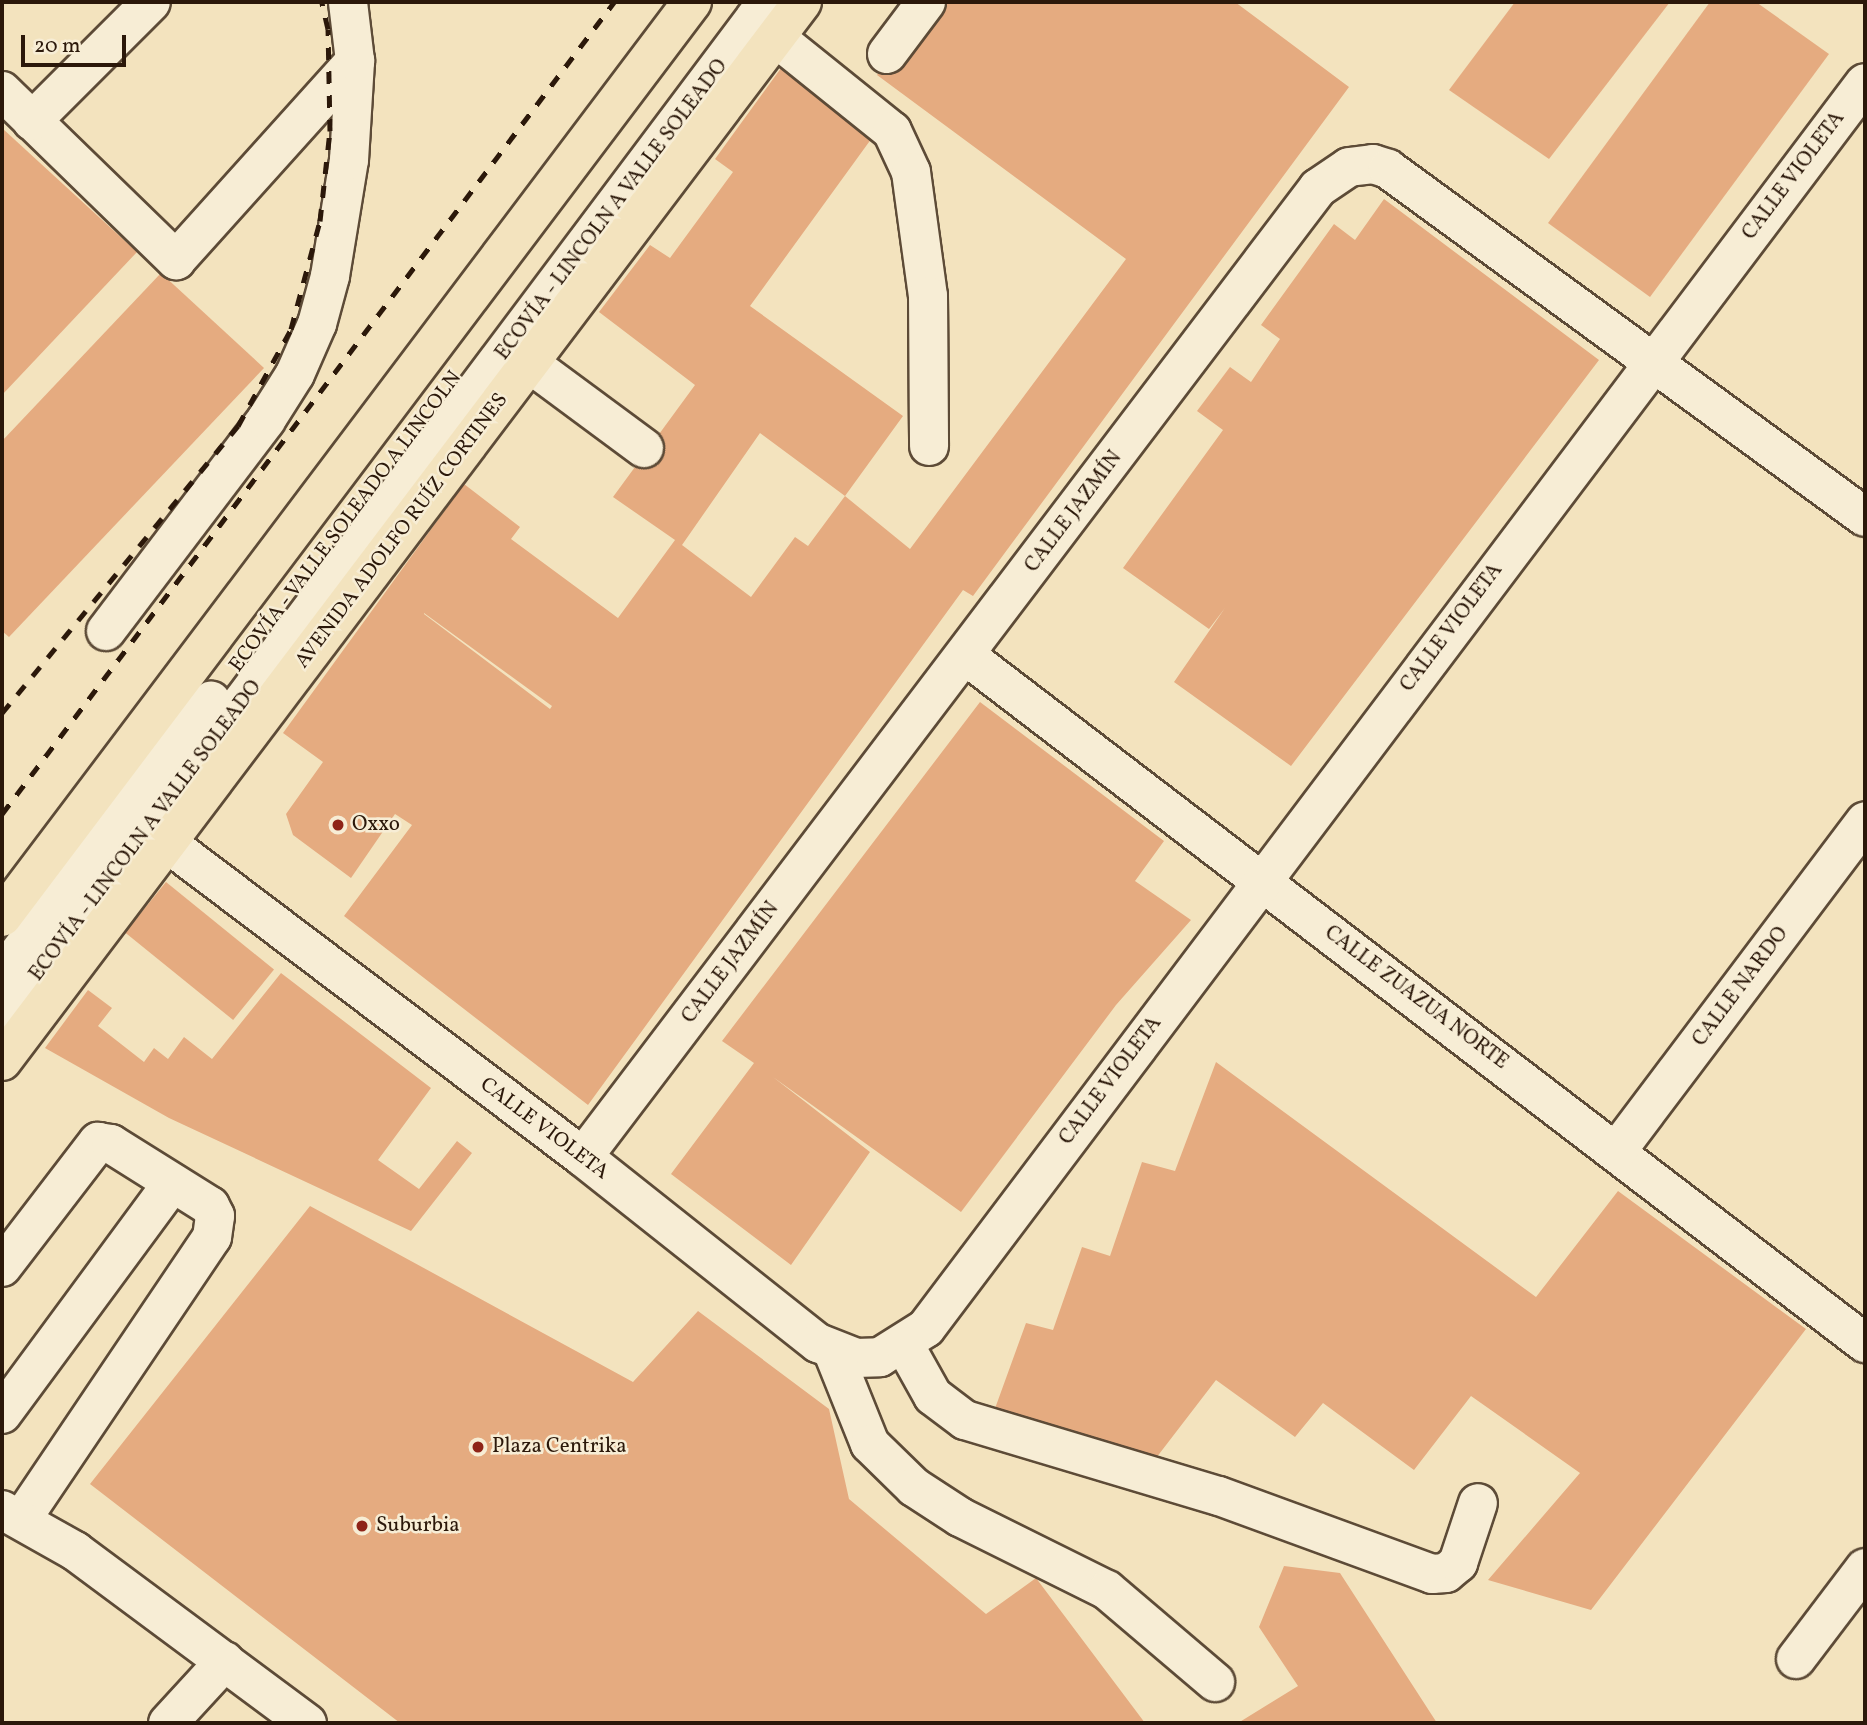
<!DOCTYPE html>
<html>
<head>
<meta charset="utf-8">
<style>
	body { margin:0 }
	#map { position:relative; width:1867px; height:1725px; overflow:hidden; background:#f3e3be; font-family:Vollkorn,serif }
	div>[style] { position:absolute }
	.building>* { inset:0; background:#e5ab80; transform-origin:0 0 }
	.roads { filter:drop-shadow(2px 0 #5d4b37) drop-shadow(-2px 0 #5d4b37) drop-shadow(0 2px #5d4b37) drop-shadow(0 -2px #5d4b37) }
	.minor>* { height:38px; margin:-19px; padding:0 19px; transform-origin:19px; border-radius:19px; background:#f7edd5 }
	.major>* { height:38px; margin:-19px; padding:0 19px; transform-origin:19px; border-radius:19px; background:#f3e3be }
	.rail>* { height:5px; margin-top:-2.5px; transform-origin:0; background:repeating-linear-gradient(90deg,#2b180a 0 12px,transparent 0 24px) }
	.dots>* { width:19px; height:19px; translate:-50% -50%; box-sizing:border-box; border:4px solid #f7edd5; border-radius:50% }
	span { translate:-50% -50%; white-space:nowrap; text-align:center; line-height:1.15; -webkit-text-stroke:5px #f7edd5; paint-order:stroke }
	.street-label { font-size:21px; color:#2b180a }
	.poi-label { font-size:21px; color:#2b180a }
	.left { translate:0 -50%; text-align:left }
	.frame { position:absolute; inset:0; border:4px solid #2b180a; pointer-events:none }
	.scale { position:absolute; left:21px; top:35px; width:105px; height:32px; box-sizing:border-box; border:4px solid #2b180a; border-top:0; padding-left:9px; font-size:21px; line-height:24px; white-space:nowrap; color:#2b180a; -webkit-text-stroke:5px #f7edd5; paint-order:stroke }
</style>
</head>
<body>
<div id="map">
	<div class="building">
		<div style="clip-path:polygon(evenodd,930px 2px,1235px 2px,1349px 87px,973px 596px,963px 590px,588px 1105px,344px 916px,412px 825px,395px 814px,351px 878px,293px 835px,286px 814px,323px 762px,283px 733px,464px 484px,520px 527px,511px 539px,618px 618px,675px 540px,613px 497px,695px 385px,599px 312px,650px 245px,670px 258px,733px 172px,715px 159px,784px 64px,877px 131px,750px 306px,903px 416px,845px 496px,760px 433px,682px 545px,751px 597px,795px 537px,808px 546px,845px 496px,910px 549px,1126px 259px,877px 75px,930px 2px,424px 613px,552px 706px,550px 709px,424px 614px,424px 613px)"></div>
		<div style="clip-path:polygon(1515px 2px,1670px 2px,1549px 159px,1449px 90px)"></div>
		<div style="clip-path:polygon(1710px 2px,1756px 2px,1829px 54px,1650px 297px,1548px 223px)"></div>
		<div style="clip-path:polygon(2px 128px,137px 252px,2px 395px)"></div>
		<div style="clip-path:polygon(1384px 199px,1599px 360px,1291px 766px,1174px 682px,1225px 608px,1209px 629px,1123px 568px,1223px 430px,1197px 411px,1230px 367px,1251px 382px,1280px 339px,1261px 325px,1334px 224px,1355px 240px)"></div>
		<div style="clip-path:polygon(161px 273px,264px 368px,9px 637px,2px 631px,2px 441px)"></div>
		<div style="clip-path:polygon(980px 702px,1164px 841px,1135px 881px,1191px 920px,1116px 1005px,961px 1212px,773px 1077px,870px 1152px,791px 1265px,671px 1174px,754px 1063px,722px 1041px)"></div>
		<div style="left:166px;top:882px;width:139px;height:65px;rotate:39deg"></div>
		<div style="clip-path:polygon(281px 973px,431px 1088px,378px 1160px,419px 1189px,457px 1141px,472px 1153px,411px 1231px,169px 1118px,45px 1048px,88px 990px,112px 1008px,98px 1026px,144px 1062px,154px 1048px,168px 1059px,184px 1037px,212px 1059px)"></div>
		<div style="clip-path:polygon(1216px 1062px,1536px 1297px,1618px 1191px,1806px 1329px,1591px 1610px,1488px 1580px,1580px 1473px,1471px 1396px,1414px 1470px,1323px 1403px,1295px 1437px,1216px 1380px,1153px 1462px,993px 1414px,1026px 1323px,1053px 1330px,1082px 1247px,1110px 1256px,1142px 1162px,1175px 1171px)"></div>
		<div style="clip-path:polygon(310px 1206px,633px 1382px,698px 1311px,829px 1409px,849px 1499px,986px 1614px,1036px 1578px,1145px 1723px,400px 1723px,90px 1484px)"></div>
		<div style="clip-path:polygon(1284px 1566px,1340px 1573px,1437px 1723px,1238px 1723px,1298px 1686px,1259px 1627px)"></div>
	</div>
	<div class="roads">
		<div class="minor">
			<div style="left:775px;top:37px;width:150px;rotate:38.8deg"></div>
			<div style="left:892px;top:131px;width:45px;rotate:65.1deg"></div>
			<div style="left:911px;top:172px;width:125px;rotate:82.2deg"></div>
			<div style="left:928px;top:296px;width:150px;rotate:89.6deg"></div>
			<div style="left:887px;top:54px;width:65px;rotate:-53.1deg"></div>
			<div style="left:2px;top:91px;width:243px;rotate:44.2deg"></div>
			<div style="left:176px;top:260px;width:268px;rotate:-48deg"></div>
			<div style="left:32px;top:121px;width:168px;rotate:-45deg"></div>
			<div style="left:529px;top:363px;width:143px;rotate:36.5deg"></div>
			<div style="left:106px;top:631px;width:265px;rotate:-52.8deg"></div>
			<div style="left:266px;top:420px;width:54px;rotate:-57.8deg"></div>
			<div style="left:295px;top:374px;width:55px;rotate:-66.3deg"></div>
			<div style="left:317px;top:324px;width:50px;rotate:-74.8deg"></div>
			<div style="left:330px;top:276px;width:118px;rotate:-80.7deg"></div>
			<div style="left:349px;top:160px;width:99px;rotate:-86.5deg"></div>
			<div style="left:355px;top:61px;width:59px;rotate:-96.8deg"></div>
			<div style="left:965px;top:655px;width:1133px;rotate:37.4deg"></div>
			<div style="left:166px;top:842px;width:523px;rotate:37.07deg"></div>
			<div style="left:583px;top:1157px;width:300px;rotate:38.4deg"></div>
			<div style="left:818px;top:1343px;width:41px;rotate:21.5deg"></div>
			<div style="left:856px;top:1358px;width:24px;rotate:-2deg"></div>
			<div style="left:880px;top:1357px;width:54px;rotate:-32.2deg"></div>
			<div style="left:926px;top:1328px;width:1559px;rotate:-52.98deg"></div>
			<div style="left:2px;top:975px;width:345px;rotate:-52.7deg"></div>
			<div style="left:2px;top:1022px;width:1275px;rotate:-53.13deg"></div>
			<div style="left:1616px;top:1152px;width:414px;rotate:-53deg"></div>
			<div style="left:583px;top:1157px;width:1216px;rotate:-52.82deg"></div>
			<div style="left:1318px;top:188px;width:37px;rotate:-34deg"></div>
			<div style="left:1349px;top:167px;width:24px;rotate:-7deg"></div>
			<div style="left:1373px;top:164px;width:16px;rotate:18deg"></div>
			<div style="left:1388px;top:169px;width:590px;rotate:36.11deg"></div>
			<div style="left:2px;top:1267px;width:158px;rotate:-52.5deg"></div>
			<div style="left:98px;top:1142px;width:13px;rotate:9deg"></div>
			<div style="left:111px;top:1144px;width:117px;rotate:32.1deg"></div>
			<div style="left:210px;top:1206px;width:11px;rotate:63deg"></div>
			<div style="left:215px;top:1216px;width:21px;rotate:98deg"></div>
			<div style="left:212px;top:1237px;width:340px;rotate:124deg"></div>
			<div style="left:905px;top:1346px;width:57px;rotate:60.8deg"></div>
			<div style="left:933px;top:1396px;width:40px;rotate:37deg"></div>
			<div style="left:965px;top:1420px;width:265px;rotate:16.7deg"></div>
			<div style="left:1219px;top:1496px;width:227px;rotate:20.1deg"></div>
			<div style="left:1432px;top:1574px;width:14px;rotate:-4deg"></div>
			<div style="left:1446px;top:1573px;width:16px;rotate:-40deg"></div>
			<div style="left:1458px;top:1563px;width:63px;rotate:-71.6deg"></div>
			<div style="left:833px;top:1352px;width:99px;rotate:68.1deg"></div>
			<div style="left:870px;top:1444px;width:62px;rotate:44.3deg"></div>
			<div style="left:914px;top:1487px;width:55px;rotate:33.1deg"></div>
			<div style="left:960px;top:1517px;width:164px;rotate:26.4deg"></div>
			<div style="left:1107px;top:1590px;width:142px;rotate:40.4deg"></div>
			<div style="left:2px;top:1414px;width:287px;rotate:-53.6deg"></div>
			<div style="left:2px;top:1510px;width:84px;rotate:29.3deg"></div>
			<div style="left:75px;top:1551px;width:289px;rotate:36.6deg"></div>
			<div style="left:1796px;top:1659px;width:114px;rotate:-52.8deg"></div>
			<div style="left:168px;top:1723px;width:84px;rotate:-47.4deg"></div>
		</div>
		<div class="major">
			<div style="left:2px;top:917px;width:1146px;rotate:-52.98deg"></div>
			<div style="left:2px;top:1061px;width:1327px;rotate:-52.93deg"></div>
		</div>
	</div>
	<div class="rail">
		<div style="left:2px;top:713px;width:372px;rotate:-50.6deg"></div>
		<div style="left:238px;top:426px;width:111px;rotate:-61.3deg"></div>
		<div style="left:291px;top:329px;width:112px;rotate:-75deg"></div>
		<div style="left:320px;top:221px;width:91px;rotate:-83.7deg"></div>
		<div style="left:330px;top:131px;width:102px;rotate:-91.1deg"></div>
		<div style="left:328px;top:29px;width:28px;rotate:-103deg"></div>
		<div style="left:2px;top:814px;width:1017px;rotate:-52.99deg"></div>
	</div>
	<div class="dots">
		<div style="left:338px;top:825px;background:#8f2418"></div>
		<div style="left:478px;top:1447px;background:#8f2418"></div>
		<div style="left:362px;top:1526px;background:#8f2418"></div>
	</div>
	<div class="street-label">
		<span style="left:1794px;top:176px;rotate:-53deg">CALLE VIOLETA</span>
		<span style="left:612px;top:210px;rotate:-53deg">ECOVÍA - LINCOLN A VALLE SOLEADO</span>
		<span style="left:1074px;top:512px;rotate:-53deg">CALLE JAZMÍN</span>
		<span style="left:346px;top:522px;rotate:-53deg">ECOVÍA - VALLE SOLEADO A LINCOLN</span>
		<span style="left:402px;top:531px;rotate:-53deg">AVENIDA ADOLFO RUÍZ CORTINES</span>
		<span style="left:1452px;top:628px;rotate:-53deg">CALLE VIOLETA</span>
		<span style="left:146px;top:831px;rotate:-53deg">ECOVÍA - LINCOLN A VALLE SOLEADO</span>
		<span style="left:731px;top:963px;rotate:-53deg">CALLE JAZMÍN</span>
		<span style="left:1741px;top:987px;rotate:-53deg">CALLE NARDO</span>
		<span style="left:1416px;top:998px;rotate:37deg">CALLE ZUAZUA NORTE</span>
		<span style="left:1111px;top:1081px;rotate:-53deg">CALLE VIOLETA</span>
		<span style="left:544px;top:1129px;rotate:37deg">CALLE VIOLETA</span>
	</div>
	<div class="poi-label">
		<span class="left" style="left:352px;top:825px">Oxxo</span>
		<span class="left" style="left:492px;top:1447px">Plaza Centrika</span>
		<span class="left" style="left:376px;top:1526px">Suburbia</span>
	</div>
	<div class="frame"></div>
	<div class="scale">20 m</div>
</div>
</body>
</html>
